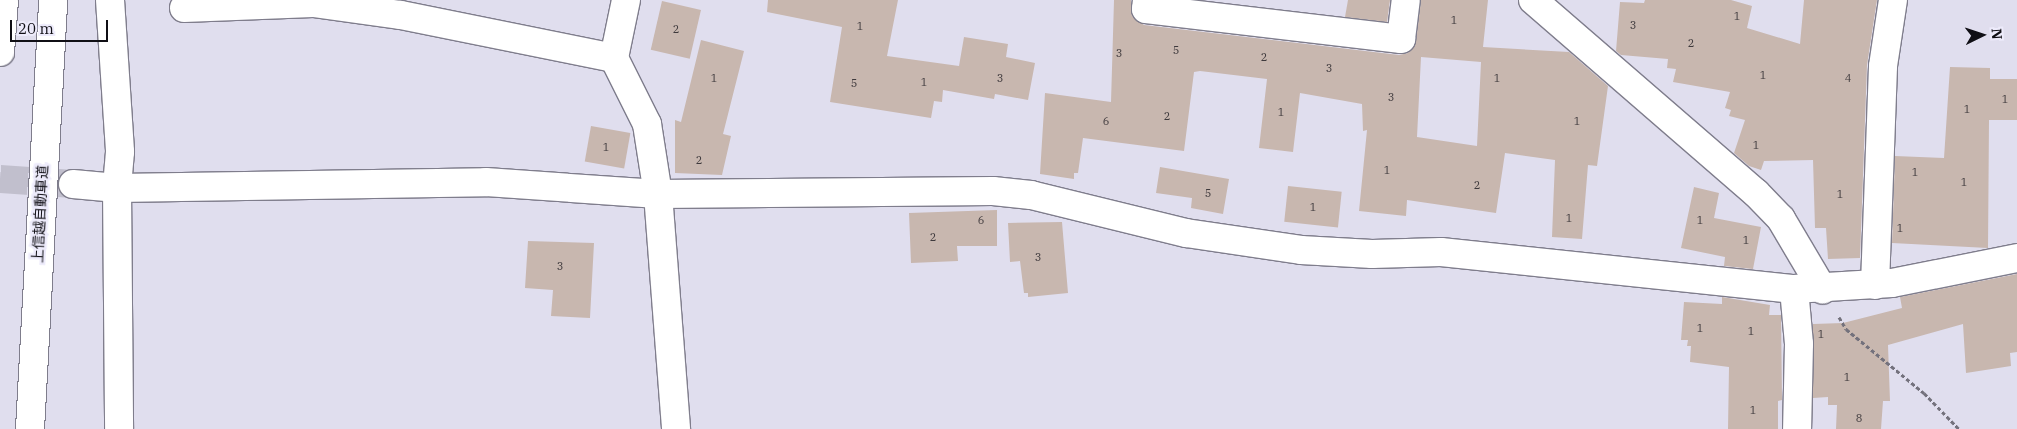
<!DOCTYPE html>
<html>
<head>
<meta charset="utf-8">
<style>
	body { margin:0 }
	#map { position:relative; width:2017px; height:429px; overflow:hidden; background:#e0deee; font-family:"IBM Plex Serif","Noto Sans JP",serif }
	div>[style] { position:absolute }
	.building>* { inset:0; background:#c8b7af; transform-origin:0 0 }
	.minor-tunnel>* { height:28px; margin-top:-14px; transform-origin:0; background:repeating-linear-gradient(90deg,#c1bfcd 0 28px,transparent 0 42px) }
	.path>* { height:3px; margin-top:-1.5px; transform-origin:0; background:repeating-linear-gradient(90deg,#73717c 0 4px,transparent 0 6.5px) }
	.roads { filter:drop-shadow(1px 0 #7f7d8c) drop-shadow(-1px 0 #7f7d8c) drop-shadow(0 1px #7f7d8c) drop-shadow(0 -1px #7f7d8c) }
	.minor>* { height:28px; margin:-14px; padding:0 14px; transform-origin:14px; border-radius:14px; background:#fff }
	.highway>* { height:28px; margin:-14px; padding:0 14px; transform-origin:14px; border-radius:14px; background:#fff }
	span { translate:-50% -50%; white-space:nowrap; text-align:center; line-height:1.15; -webkit-text-stroke:5px #edebfb; paint-order:stroke }
	.number-label { font-size:11px; color:#3e393c }
	.number-label span { -webkit-text-stroke-width:0 }
	.street-label { font-size:14px; color:#100f15 }
	.north { position:absolute; left:1957px; top:10px; width:50px; height:50px; -webkit-text-stroke:4px #edebfb; paint-order:stroke; rotate:86deg; font-size:14px; font-weight:700; line-height:20px; text-align:center; color:#100f15 }
	.north::after { content:''; display:block; margin:auto; width:18px; height:22px; background:#100f15; clip-path:polygon(50% 0,100% 100%,50% 72%,0 100%) }
	.scale { position:absolute; left:10px; top:20px; width:98px; height:22px; box-sizing:border-box; border:2px solid #100f15; border-top:0; padding-left:6px; font-size:15px; line-height:18px; white-space:nowrap; color:#100f15; -webkit-text-stroke:4px #edebfb; paint-order:stroke }
</style>
</head>
<body>
<div id="map">
	<div class="building">
		<div style="clip-path:polygon(768px 0,898px 0,887px 56px,959px 66px,964px 37px,1008px 44px,1006px 57px,1035px 63px,1028px 100px,995px 94px,994px 99px,943px 90px,942px 102px,934px 101px,931px 118px,830px 102px,842px 27px,767px 12px)"></div>
		<div style="clip-path:polygon(evenodd,1114px 0,1131px 0,1132px 16px,1144px 25px,1399px 55px,1408px 53px,1416px 41px,1421px 0,1488px 0,1483px 47px,1569px 52px,1608px 86px,1597px 166px,1588px 165px,1582px 239px,1552px 237px,1555px 160px,1505px 153px,1496px 213px,1407px 200px,1406px 216px,1359px 211px,1367px 130px,1363px 131px,1362px 104px,1300px 93px,1293px 152px,1259px 148px,1267px 79px,1200px 71px,1194px 72px,1184px 151px,1083px 138px,1078px 173px,1074px 173px,1074px 179px,1040px 174px,1045px 93px,1111px 102px,1114px 0,1421px 57px,1481px 62px,1477px 146px,1417px 137px,1421px 57px)"></div>
		<div style="clip-path:polygon(1348px 0,1390px 0,1387px 22px,1345px 17px)"></div>
		<div style="clip-path:polygon(1645px 0,1731px 0,1752px 6px,1747px 28px,1800px 44px,1804px 0,1877px 0,1867px 65px,1860px 258px,1828px 259px,1826px 228px,1815px 228px,1813px 160px,1764px 161px,1761px 170px,1749px 166px,1734px 153px,1745px 120px,1729px 116px,1731px 110px,1725px 108px,1730px 92px,1673px 82px,1676px 69px,1667px 68px,1668px 59px,1621px 55px,1616px 51px,1620px 2px,1644px 3px)"></div>
		<div style="left:662px;top:1px;width:40px;height:50px;rotate:13deg"></div>
		<div style="clip-path:polygon(701px 40px,744px 51px,723px 134px,731px 136px,722px 175px,675px 173px,675px 120px,681px 122px)"></div>
		<div style="clip-path:polygon(1950px 67px,1990px 68px,1990px 79px,2017px 79px,2017px 120px,1989px 120px,1988px 248px,1892px 243px,1895px 156px,1944px 158px)"></div>
		<div style="left:591px;top:126px;width:40px;height:36px;rotate:10deg"></div>
		<div style="clip-path:polygon(1160px 167px,1229px 179px,1223px 214px,1191px 208px,1192px 198px,1156px 193px)"></div>
		<div style="left:1288px;top:186px;width:54px;height:36px;rotate:6deg"></div>
		<div style="clip-path:polygon(1694px 187px,1719px 193px,1714px 218px,1761px 227px,1753px 269px,1724px 266px,1725px 257px,1681px 248px)"></div>
		<div style="clip-path:polygon(997px 210px,997px 246px,957px 246px,958px 261px,911px 263px,909px 213px)"></div>
		<div style="clip-path:polygon(1062px 222px,1068px 293px,1028px 297px,1028px 293px,1024px 293px,1020px 261px,1010px 262px,1008px 223px)"></div>
		<div style="clip-path:polygon(528px 241px,594px 243px,590px 318px,551px 316px,553px 290px,525px 288px)"></div>
		<div style="clip-path:polygon(2017px 274px,2017px 352px,2010px 353px,2011px 366px,1966px 373px,1963px 324px,1888px 345px,1890px 401px,1883px 401px,1881px 429px,1836px 429px,1837px 405px,1828px 405px,1828px 397px,1813px 398px,1813px 324px,1843px 323px,1902px 308px,1900px 297px)"></div>
		<div style="clip-path:polygon(1722px 297px,1770px 305px,1769px 315px,1781px 315px,1782px 400px,1778px 401px,1778px 429px,1728px 429px,1729px 367px,1690px 362px,1691px 346px,1687px 346px,1688px 340px,1681px 340px,1684px 302px,1722px 304px)"></div>
	</div>
	<div class="minor-tunnel">
		<div style="left:0;top:179px;width:73px;rotate:3.9deg"></div>
	</div>
	<div class="path">
		<div style="left:1839px;top:317px;width:14px;rotate:60deg"></div>
		<div style="left:1846px;top:329px;width:101px;rotate:39.4deg"></div>
		<div style="left:1924px;top:393px;width:50px;rotate:45.8deg"></div>
	</div>
	<div class="roads">
		<div class="minor">
			<div style="left:110px;top:0;width:152px;rotate:86.2deg"></div>
			<div style="left:120px;top:152px;width:36px;rotate:95deg"></div>
			<div style="left:117px;top:188px;width:241px;rotate:89.5deg"></div>
			<div style="left:626px;top:0;width:59px;rotate:101.7deg"></div>
			<div style="left:614px;top:58px;width:74px;rotate:63.4deg"></div>
			<div style="left:647px;top:124px;width:71px;rotate:81.1deg"></div>
			<div style="left:658px;top:194px;width:236px;rotate:85.6deg"></div>
			<div style="left:1147px;top:0;width:9px;rotate:96deg"></div>
			<div style="left:1146px;top:9px;width:257px;rotate:6.7deg"></div>
			<div style="left:1401px;top:39px;width:39px;rotate:-83deg"></div>
			<div style="left:1533px;top:0;width:295px;rotate:40.9deg"></div>
			<div style="left:1756px;top:193px;width:36px;rotate:46deg"></div>
			<div style="left:1781px;top:219px;width:82px;rotate:59.4deg"></div>
			<div style="left:184px;top:8px;width:129px;rotate:-2.2deg"></div>
			<div style="left:313px;top:3px;width:89px;rotate:7.8deg"></div>
			<div style="left:401px;top:15px;width:217px;rotate:11.4deg"></div>
			<div style="left:73px;top:184px;width:44px;rotate:5.2deg"></div>
			<div style="left:117px;top:188px;width:369px;rotate:-0.9deg"></div>
			<div style="left:486px;top:182px;width:172px;rotate:4deg"></div>
			<div style="left:658px;top:194px;width:335px;rotate:-0.5deg"></div>
			<div style="left:993px;top:191px;width:38px;rotate:6deg"></div>
			<div style="left:1031px;top:195px;width:160px;rotate:13.8deg"></div>
			<div style="left:1186px;top:233px;width:116px;rotate:8.4deg"></div>
			<div style="left:1301px;top:250px;width:71px;rotate:3.2deg"></div>
			<div style="left:1372px;top:254px;width:69px;rotate:-1.7deg"></div>
			<div style="left:1441px;top:252px;width:355px;rotate:6deg"></div>
			<div style="left:1794px;top:289px;width:98px;rotate:-3.5deg"></div>
			<div style="left:1892px;top:283px;width:127px;rotate:-11.3deg"></div>
			<div style="left:1875px;top:285px;width:219px;rotate:-87.9deg"></div>
			<div style="left:1883px;top:66px;width:67px;rotate:-81.4deg"></div>
			<div style="left:1794px;top:289px;width:55px;rotate:84.8deg"></div>
			<div style="left:1799px;top:344px;width:85px;rotate:91.3deg"></div>
		</div>
		<div class="highway">
			<div style="left:0;top:52px;width:52px;rotate:-85.6deg"></div>
			<div style="left:30px;top:429px;width:430px;rotate:-86.9deg"></div>
		</div>
	</div>
	<div class="number-label">
		<span style="left:1737px;top:16px">1</span>
		<span style="left:1454px;top:20px">1</span>
		<span style="left:1633px;top:25px">3</span>
		<span style="left:860px;top:26px">1</span>
		<span style="left:676px;top:29px">2</span>
		<span style="left:1691px;top:43px">2</span>
		<span style="left:1176px;top:50px">5</span>
		<span style="left:1119px;top:53px">3</span>
		<span style="left:1264px;top:57px">2</span>
		<span style="left:1329px;top:68px">3</span>
		<span style="left:1763px;top:75px">1</span>
		<span style="left:714px;top:78px">1</span>
		<span style="left:1000px;top:78px">3</span>
		<span style="left:1497px;top:78px">1</span>
		<span style="left:1848px;top:78px">4</span>
		<span style="left:924px;top:82px">1</span>
		<span style="left:854px;top:83px">5</span>
		<span style="left:1391px;top:97px">3</span>
		<span style="left:2005px;top:99px">1</span>
		<span style="left:1967px;top:109px">1</span>
		<span style="left:1281px;top:112px">1</span>
		<span style="left:1167px;top:116px">2</span>
		<span style="left:1106px;top:121px">6</span>
		<span style="left:1577px;top:121px">1</span>
		<span style="left:1756px;top:145px">1</span>
		<span style="left:606px;top:147px">1</span>
		<span style="left:699px;top:160px">2</span>
		<span style="left:1387px;top:170px">1</span>
		<span style="left:1915px;top:172px">1</span>
		<span style="left:1964px;top:182px">1</span>
		<span style="left:1477px;top:185px">2</span>
		<span style="left:1208px;top:193px">5</span>
		<span style="left:1840px;top:194px">1</span>
		<span style="left:1313px;top:207px">1</span>
		<span style="left:1569px;top:218px">1</span>
		<span style="left:981px;top:220px">6</span>
		<span style="left:1700px;top:220px">1</span>
		<span style="left:1900px;top:228px">1</span>
		<span style="left:933px;top:237px">2</span>
		<span style="left:1746px;top:240px">1</span>
		<span style="left:1038px;top:257px">3</span>
		<span style="left:560px;top:266px">3</span>
		<span style="left:1700px;top:328px">1</span>
		<span style="left:1751px;top:331px">1</span>
		<span style="left:1821px;top:334px">1</span>
		<span style="left:1847px;top:377px">1</span>
		<span style="left:1753px;top:410px">1</span>
		<span style="left:1859px;top:418px">8</span>
	</div>
	<div class="street-label">
		<span style="left:40px;top:214px;rotate:-87deg">上信越自動車道</span>
	</div>
	<div class="north">N</div>
	<div class="scale">20 m</div>
</div>
</body>
</html>
